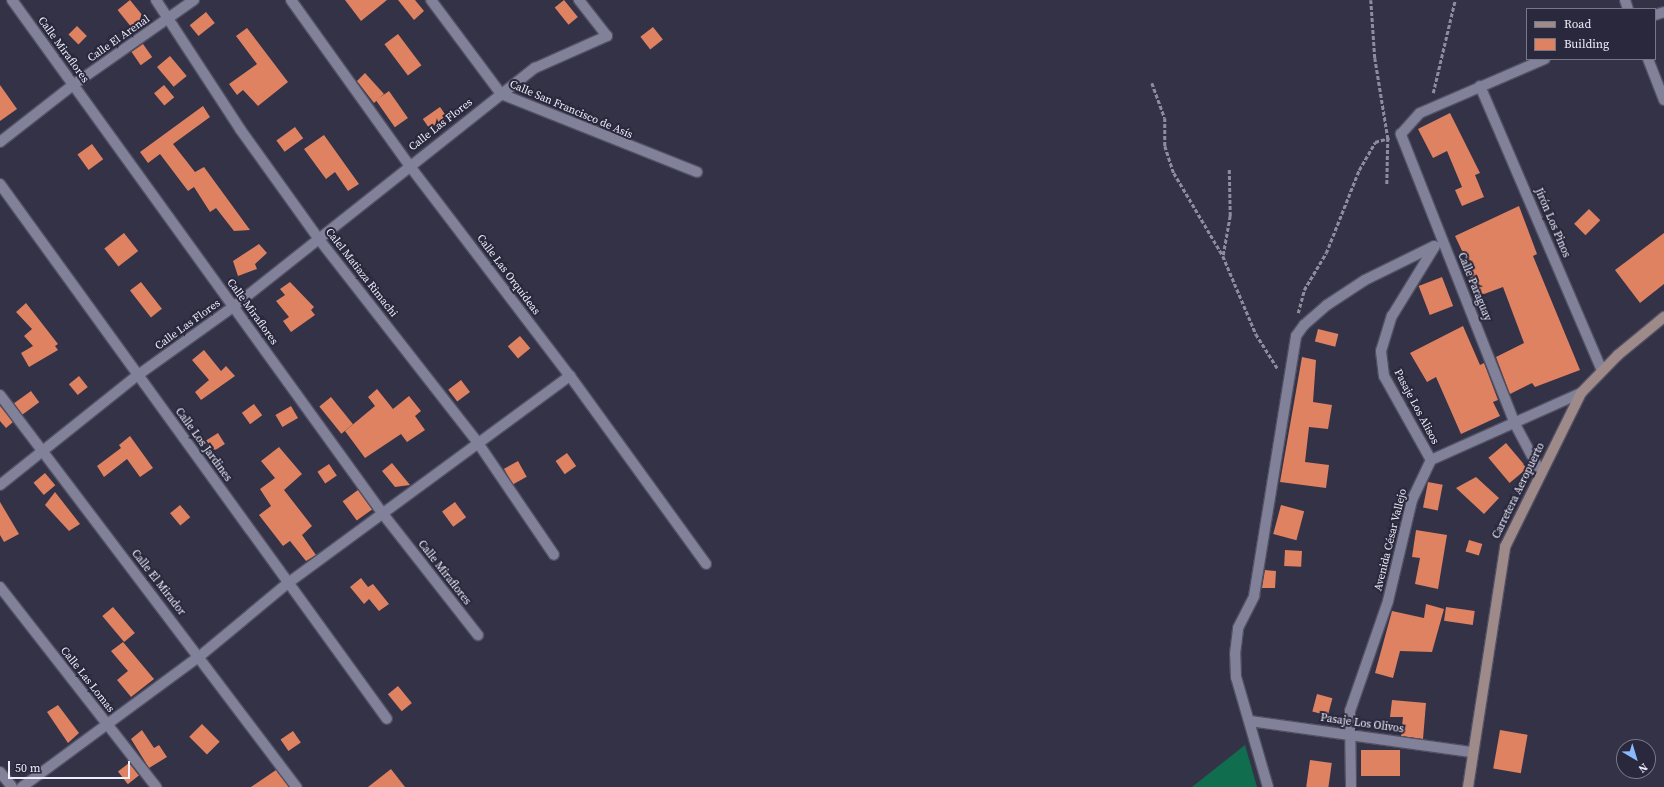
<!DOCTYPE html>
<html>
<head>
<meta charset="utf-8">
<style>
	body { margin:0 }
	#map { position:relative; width:1664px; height:787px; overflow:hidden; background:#333247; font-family:"Source Serif 4",serif }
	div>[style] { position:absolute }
	.green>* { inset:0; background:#106e4f }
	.building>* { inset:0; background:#df8261; transform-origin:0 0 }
	.path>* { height:2.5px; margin-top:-1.25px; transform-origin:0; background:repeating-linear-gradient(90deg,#8d8d9f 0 4px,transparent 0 6px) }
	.roads { filter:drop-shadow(1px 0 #525063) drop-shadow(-1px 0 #525063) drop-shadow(0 1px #525063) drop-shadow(0 -1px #525063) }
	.minor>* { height:10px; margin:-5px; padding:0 5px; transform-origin:5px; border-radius:5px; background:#82819a }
	.secondary>* { height:10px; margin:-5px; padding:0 5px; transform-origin:5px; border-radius:5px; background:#9f8a8a }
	span { translate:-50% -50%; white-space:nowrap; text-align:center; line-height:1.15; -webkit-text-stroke:4px #29283c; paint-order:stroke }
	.street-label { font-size:11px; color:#eeeefc }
	.legend { position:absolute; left:1526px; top:8px; width:130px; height:52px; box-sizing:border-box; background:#29283c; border:1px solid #787789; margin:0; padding:5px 7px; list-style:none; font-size:12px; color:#eeeefc }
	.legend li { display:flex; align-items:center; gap:8px; height:20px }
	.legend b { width:20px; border:1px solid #787789 }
	.north { position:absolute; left:1616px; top:739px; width:40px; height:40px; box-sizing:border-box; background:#29283c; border:1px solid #787789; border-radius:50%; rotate:142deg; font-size:11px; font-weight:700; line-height:16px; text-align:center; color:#eeeefc }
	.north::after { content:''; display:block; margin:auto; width:14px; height:18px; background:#8abafc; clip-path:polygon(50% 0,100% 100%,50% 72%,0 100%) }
	.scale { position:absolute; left:8px; top:761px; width:122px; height:18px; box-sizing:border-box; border:2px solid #eeeefc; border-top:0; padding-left:5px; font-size:12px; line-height:14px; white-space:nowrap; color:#eeeefc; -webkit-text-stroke:3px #29283c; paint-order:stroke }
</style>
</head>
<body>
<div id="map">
	<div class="green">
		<div style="clip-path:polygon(1245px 745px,1257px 787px,1192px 787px)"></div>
	</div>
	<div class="building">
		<div style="left:130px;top:0;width:22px;height:16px;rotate:51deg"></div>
		<div style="clip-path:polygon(345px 0,387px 0,361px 21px)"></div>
		<div style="clip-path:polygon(398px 0,415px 0,424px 11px,414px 20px)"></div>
		<div style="left:564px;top:0;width:22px;height:12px;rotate:51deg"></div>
		<div style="left:206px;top:12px;width:14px;height:21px;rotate:51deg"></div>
		<div style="left:77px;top:26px;width:14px;height:12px;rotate:45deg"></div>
		<div style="left:653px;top:27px;width:16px;height:16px;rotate:52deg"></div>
		<div style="clip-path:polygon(247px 28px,288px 82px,258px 106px,243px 90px,237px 95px,229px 84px,257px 64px,236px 36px)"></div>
		<div style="left:398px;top:34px;width:39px;height:17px;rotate:53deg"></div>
		<div style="left:143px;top:44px;width:16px;height:14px;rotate:55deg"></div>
		<div style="left:170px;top:56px;width:26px;height:17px;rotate:50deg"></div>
		<div style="clip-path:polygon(365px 73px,384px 94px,374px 103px,357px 81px)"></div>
		<div style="clip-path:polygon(0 85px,17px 109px,0 121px)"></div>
		<div style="left:164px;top:85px;width:16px;height:13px;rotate:50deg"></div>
		<div style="left:389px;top:91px;width:33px;height:16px;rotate:55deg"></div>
		<div style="clip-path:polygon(203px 106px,210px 117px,173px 144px,195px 172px,204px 167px,250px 230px,234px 231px,216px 208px,210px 212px,194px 187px,188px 191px,160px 154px,148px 163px,140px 152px)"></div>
		<div style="left:440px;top:107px;width:12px;height:21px;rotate:55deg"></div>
		<div style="clip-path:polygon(1450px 113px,1480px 173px,1475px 175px,1484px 197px,1462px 206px,1455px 190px,1462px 187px,1447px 151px,1433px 158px,1418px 129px)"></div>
		<div style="left:295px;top:127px;width:14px;height:23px;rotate:54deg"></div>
		<div style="clip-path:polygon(324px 135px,359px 184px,348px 191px,335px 172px,326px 179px,304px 149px)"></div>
		<div style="left:92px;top:144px;width:19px;height:18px;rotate:54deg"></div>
		<div style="clip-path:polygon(1519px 206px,1537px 254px,1533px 256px,1580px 370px,1535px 387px,1532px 383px,1510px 394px,1496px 357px,1524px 343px,1503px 287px,1476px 297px,1468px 276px,1473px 274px,1455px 236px)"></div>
		<div style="left:1589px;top:209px;width:16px;height:21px;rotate:45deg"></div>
		<div style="left:124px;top:233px;width:23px;height:25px;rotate:52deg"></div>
		<div style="clip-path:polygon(1664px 233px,1664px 284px,1640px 303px,1615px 270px)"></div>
		<div style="clip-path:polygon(259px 244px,267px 253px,255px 264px,257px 269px,238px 276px,233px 261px)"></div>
		<div style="left:1442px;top:277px;width:31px;height:25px;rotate:69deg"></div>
		<div style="left:141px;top:282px;width:34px;height:14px;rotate:52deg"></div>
		<div style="clip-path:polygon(290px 282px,314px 307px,311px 310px,315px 315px,291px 332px,283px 321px,289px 317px,276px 301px,285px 295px,280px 289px)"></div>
		<div style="clip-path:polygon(26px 303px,58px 344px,55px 346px,58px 350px,29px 367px,21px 353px,33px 346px,24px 336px,32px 329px,16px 312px)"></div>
		<div style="clip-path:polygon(1463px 326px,1480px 365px,1484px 363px,1498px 400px,1493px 402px,1500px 416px,1461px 434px,1436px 377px,1427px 382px,1410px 353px)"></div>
		<div style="left:1318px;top:329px;width:21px;height:13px;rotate:14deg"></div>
		<div style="left:520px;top:336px;width:16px;height:16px;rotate:50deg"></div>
		<div style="clip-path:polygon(204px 350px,221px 371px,226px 366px,235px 376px,201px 400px,195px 392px,209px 380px,192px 360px)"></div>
		<div style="clip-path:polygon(1302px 357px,1316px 360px,1313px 402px,1332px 405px,1328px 429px,1309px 427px,1305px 462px,1329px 465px,1326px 488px,1280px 482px)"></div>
		<div style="left:79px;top:376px;width:14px;height:13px;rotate:51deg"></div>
		<div style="left:461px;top:380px;width:15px;height:16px;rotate:53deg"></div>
		<div style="clip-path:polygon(377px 389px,393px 409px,409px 396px,421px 411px,415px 416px,425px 430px,407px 442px,401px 434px,365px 458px,345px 431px,375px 406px,368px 397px)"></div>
		<div style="left:31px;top:391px;width:14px;height:21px;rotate:54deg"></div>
		<div style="left:331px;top:397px;width:35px;height:15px;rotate:51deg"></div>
		<div style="left:254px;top:404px;width:14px;height:15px;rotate:54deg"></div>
		<div style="clip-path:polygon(0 406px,13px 422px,6px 428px,0 421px)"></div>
		<div style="left:291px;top:406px;width:14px;height:18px;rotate:60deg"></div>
		<div style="left:218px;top:433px;width:13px;height:16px;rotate:58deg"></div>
		<div style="clip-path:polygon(130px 436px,153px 468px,140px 477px,127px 459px,104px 477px,97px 466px,121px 448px,119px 445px)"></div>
		<div style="left:1506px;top:443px;width:33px;height:23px;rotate:50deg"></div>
		<div style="clip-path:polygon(279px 447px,302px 474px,284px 490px,312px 526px,302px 535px,316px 555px,306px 561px,290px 541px,283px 546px,259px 515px,271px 506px,260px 489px,275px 478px,261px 461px)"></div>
		<div style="left:567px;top:453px;width:16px;height:14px;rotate:55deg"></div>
		<div style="left:518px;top:461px;width:18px;height:16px;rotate:61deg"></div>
		<div style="clip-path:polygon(392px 463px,410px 485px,395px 487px,382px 471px)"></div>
		<div style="left:329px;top:464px;width:14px;height:14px;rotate:56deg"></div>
		<div style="left:45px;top:473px;width:16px;height:15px;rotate:50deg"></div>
		<div style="clip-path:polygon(1476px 477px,1499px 498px,1484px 514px,1456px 488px)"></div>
		<div style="left:1428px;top:482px;width:15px;height:26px;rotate:11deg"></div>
		<div style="left:358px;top:490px;width:24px;height:19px;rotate:54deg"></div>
		<div style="clip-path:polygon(55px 492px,80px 524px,69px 531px,45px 505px)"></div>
		<div style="clip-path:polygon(0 502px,19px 534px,4px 542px,0 535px)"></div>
		<div style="left:455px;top:502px;width:19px;height:16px;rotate:54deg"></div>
		<div style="left:180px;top:505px;width:16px;height:13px;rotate:50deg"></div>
		<div style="left:1281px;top:505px;width:24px;height:30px;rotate:15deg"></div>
		<div style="clip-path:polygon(1416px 530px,1447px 535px,1438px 589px,1415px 584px,1420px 558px,1412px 557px)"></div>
		<div style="left:1469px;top:540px;width:14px;height:12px;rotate:17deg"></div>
		<div style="left:1285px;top:550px;width:17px;height:16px;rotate:3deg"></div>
		<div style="clip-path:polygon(1265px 570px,1276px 571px,1275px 588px,1262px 588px)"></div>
		<div style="clip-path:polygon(361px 578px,368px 587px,373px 584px,389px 604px,379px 611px,369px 599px,364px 604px,350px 587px)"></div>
		<div style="clip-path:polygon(1426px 604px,1444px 609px,1432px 652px,1400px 651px,1393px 678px,1375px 673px,1392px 611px,1424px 618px)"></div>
		<div style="left:113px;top:607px;width:34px;height:14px;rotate:50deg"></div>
		<div style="left:1446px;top:607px;width:29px;height:14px;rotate:8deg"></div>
		<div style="clip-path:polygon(123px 642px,154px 679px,131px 697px,117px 680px,128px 671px,111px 651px)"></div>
		<div style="left:398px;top:686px;width:22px;height:13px;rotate:51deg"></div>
		<div style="left:1317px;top:694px;width:16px;height:18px;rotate:15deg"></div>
		<div style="clip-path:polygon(1392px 700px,1426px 703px,1423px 739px,1401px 736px,1403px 717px,1390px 717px)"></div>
		<div style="clip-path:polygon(58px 705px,79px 733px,68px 743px,47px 712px)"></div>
		<div style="left:202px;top:724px;width:25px;height:18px;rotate:45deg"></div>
		<div style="clip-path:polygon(142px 730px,154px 748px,159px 745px,167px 757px,149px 768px,131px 739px)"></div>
		<div style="left:1500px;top:730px;width:28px;height:39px;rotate:10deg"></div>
		<div style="left:293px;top:731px;width:14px;height:15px;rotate:56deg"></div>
		<div style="left:1361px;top:750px;width:39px;height:26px"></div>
		<div style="left:1310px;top:760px;width:22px;height:27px;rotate:8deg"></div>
		<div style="left:129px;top:763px;width:16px;height:14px;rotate:52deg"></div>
		<div style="clip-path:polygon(391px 769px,405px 787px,368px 787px)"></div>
		<div style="clip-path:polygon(276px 770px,289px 787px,251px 787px)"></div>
	</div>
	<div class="path">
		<div style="left:1371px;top:0;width:58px;rotate:86.1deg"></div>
		<div style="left:1375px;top:58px;width:81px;rotate:80.8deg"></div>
		<div style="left:1388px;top:138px;width:47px;rotate:91.2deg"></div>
		<div style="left:1152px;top:83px;width:37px;rotate:70deg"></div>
		<div style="left:1165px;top:118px;width:28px;rotate:90deg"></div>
		<div style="left:1165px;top:146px;width:28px;rotate:72deg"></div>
		<div style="left:1174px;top:173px;width:96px;rotate:59.4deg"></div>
		<div style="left:1223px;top:256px;width:85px;rotate:67.1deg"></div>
		<div style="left:1256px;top:334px;width:41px;rotate:57.8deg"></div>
		<div style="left:1433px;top:93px;width:96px;rotate:-76.7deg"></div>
		<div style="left:1223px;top:255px;width:40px;rotate:-80deg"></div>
		<div style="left:1230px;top:216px;width:47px;rotate:-91.2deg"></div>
		<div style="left:1298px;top:313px;width:24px;rotate:-75deg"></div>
		<div style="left:1304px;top:290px;width:43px;rotate:-59.3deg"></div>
		<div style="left:1326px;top:253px;width:89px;rotate:-68.3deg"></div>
		<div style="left:1359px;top:170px;width:32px;rotate:-60deg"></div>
		<div style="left:1375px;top:142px;width:15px;rotate:-16deg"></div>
	</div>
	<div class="roads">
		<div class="minor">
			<div style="left:12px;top:0;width:634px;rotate:54.18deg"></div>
			<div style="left:383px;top:514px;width:154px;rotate:51.9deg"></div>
			<div style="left:156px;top:0;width:154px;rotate:56.9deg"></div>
			<div style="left:240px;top:129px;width:134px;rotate:54.4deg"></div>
			<div style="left:318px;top:238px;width:260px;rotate:52deg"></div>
			<div style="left:478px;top:443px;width:135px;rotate:55.8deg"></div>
			<div style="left:291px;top:0;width:203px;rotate:54.4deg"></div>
			<div style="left:409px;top:165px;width:265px;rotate:52.7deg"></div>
			<div style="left:570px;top:376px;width:232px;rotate:54.1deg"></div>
			<div style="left:431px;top:0;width:117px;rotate:53.3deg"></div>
			<div style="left:501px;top:94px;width:211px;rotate:21.7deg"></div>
			<div style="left:1625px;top:0;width:9px;rotate:72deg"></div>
			<div style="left:1655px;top:15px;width:9px;rotate:-18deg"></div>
			<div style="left:1648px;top:59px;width:44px;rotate:68.7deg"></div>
			<div style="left:1480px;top:86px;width:309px;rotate:66.8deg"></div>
			<div style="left:0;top:142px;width:93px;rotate:-38deg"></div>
			<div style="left:73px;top:85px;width:148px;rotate:-35.1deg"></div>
			<div style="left:0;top:184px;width:660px;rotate:54.12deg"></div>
			<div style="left:0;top:395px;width:492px;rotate:52.9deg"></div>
			<div style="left:1431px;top:460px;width:96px;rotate:-119.2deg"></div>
			<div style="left:1384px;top:376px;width:25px;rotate:-97deg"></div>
			<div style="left:1381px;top:351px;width:37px;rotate:-73deg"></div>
			<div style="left:1392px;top:316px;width:82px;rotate:-58.4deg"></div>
			<div style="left:1541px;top:473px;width:55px;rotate:-118deg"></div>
			<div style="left:1515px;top:424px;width:312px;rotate:-111.5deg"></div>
			<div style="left:1401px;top:134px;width:28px;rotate:-48deg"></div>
			<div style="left:1420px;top:113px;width:136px;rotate:-23.4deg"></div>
			<div style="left:0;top:485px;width:176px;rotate:-38.6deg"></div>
			<div style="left:138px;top:375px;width:117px;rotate:-35.6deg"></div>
			<div style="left:233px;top:307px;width:385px;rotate:-38.4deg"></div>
			<div style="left:535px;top:68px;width:79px;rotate:-24deg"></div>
			<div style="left:607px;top:36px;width:46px;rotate:-127.9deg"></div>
			<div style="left:0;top:587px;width:254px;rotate:52deg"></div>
			<div style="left:1250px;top:721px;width:223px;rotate:8deg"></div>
			<div style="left:0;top:772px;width:19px;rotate:51deg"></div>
			<div style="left:22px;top:787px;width:221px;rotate:-36.4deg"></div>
			<div style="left:200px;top:656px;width:114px;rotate:-39.7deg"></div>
			<div style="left:288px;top:583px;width:350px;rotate:-36.3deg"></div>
			<div style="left:1268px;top:787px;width:115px;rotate:-106.2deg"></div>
			<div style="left:1236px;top:677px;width:23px;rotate:-92deg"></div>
			<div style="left:1235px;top:654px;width:26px;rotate:-83deg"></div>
			<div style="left:1238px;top:628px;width:36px;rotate:-63deg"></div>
			<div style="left:1254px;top:596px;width:263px;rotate:-80.8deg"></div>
			<div style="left:1296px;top:336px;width:14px;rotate:-54deg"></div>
			<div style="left:1304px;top:325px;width:30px;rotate:-41deg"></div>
			<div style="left:1327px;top:305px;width:45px;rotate:-33.3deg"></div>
			<div style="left:1365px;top:280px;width:77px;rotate:-26.2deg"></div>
			<div style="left:1351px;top:787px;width:76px;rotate:-90.8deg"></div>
			<div style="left:1350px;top:711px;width:116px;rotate:-70.9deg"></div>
			<div style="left:1388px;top:601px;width:104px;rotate:-76.6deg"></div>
			<div style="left:1412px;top:500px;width:44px;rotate:-64.6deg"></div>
			<div style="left:1431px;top:460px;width:164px;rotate:-24.1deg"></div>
		</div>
		<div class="secondary">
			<div style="left:1468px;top:787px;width:243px;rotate:-81.2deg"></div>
			<div style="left:1505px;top:547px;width:172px;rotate:-63.7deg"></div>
			<div style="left:1581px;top:393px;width:53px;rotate:-45.8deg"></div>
			<div style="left:1618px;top:355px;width:60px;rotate:-39.6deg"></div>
		</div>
	</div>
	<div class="street-label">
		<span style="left:119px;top:39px;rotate:-35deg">Calle El Arenal</span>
		<span style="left:63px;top:50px;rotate:54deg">Calle Miraflores</span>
		<span style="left:571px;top:110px;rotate:23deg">Calle San Francisco de Asís</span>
		<span style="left:441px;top:125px;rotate:-38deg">Calle Las Flores</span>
		<span style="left:1552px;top:223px;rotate:67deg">Jirón Los Pinos</span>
		<span style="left:361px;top:273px;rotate:52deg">Calel Matiaza Rimachi</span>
		<span style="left:508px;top:275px;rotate:53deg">Calle Las Orquídeas</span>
		<span style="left:1474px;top:287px;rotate:68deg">Calle Paraguay</span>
		<span style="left:252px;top:312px;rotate:54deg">Calle Miraflores</span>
		<span style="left:188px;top:325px;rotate:-36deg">Calle Las Flores</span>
		<span style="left:1416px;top:407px;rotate:62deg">Pasaje Los Alisos</span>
		<span style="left:203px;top:445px;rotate:54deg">Calle Los Jardines</span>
		<span style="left:1519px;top:491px;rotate:-64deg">Carretera Aeropuerto</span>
		<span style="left:1391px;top:540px;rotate:-76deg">Avenida César Vallejo</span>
		<span style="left:444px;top:573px;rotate:52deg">Calle Miraflores</span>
		<span style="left:158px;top:583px;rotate:52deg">Calle El Mirador</span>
		<span style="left:87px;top:680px;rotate:52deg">Calle Las Lomas</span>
		<span style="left:1362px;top:724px;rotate:8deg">Pasaje Los Olivos</span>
	</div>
	<ul class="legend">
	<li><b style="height:5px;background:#9f8a8a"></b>Road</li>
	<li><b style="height:11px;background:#df8261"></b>Building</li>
	</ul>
	<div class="north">N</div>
	<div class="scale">50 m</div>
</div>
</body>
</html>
